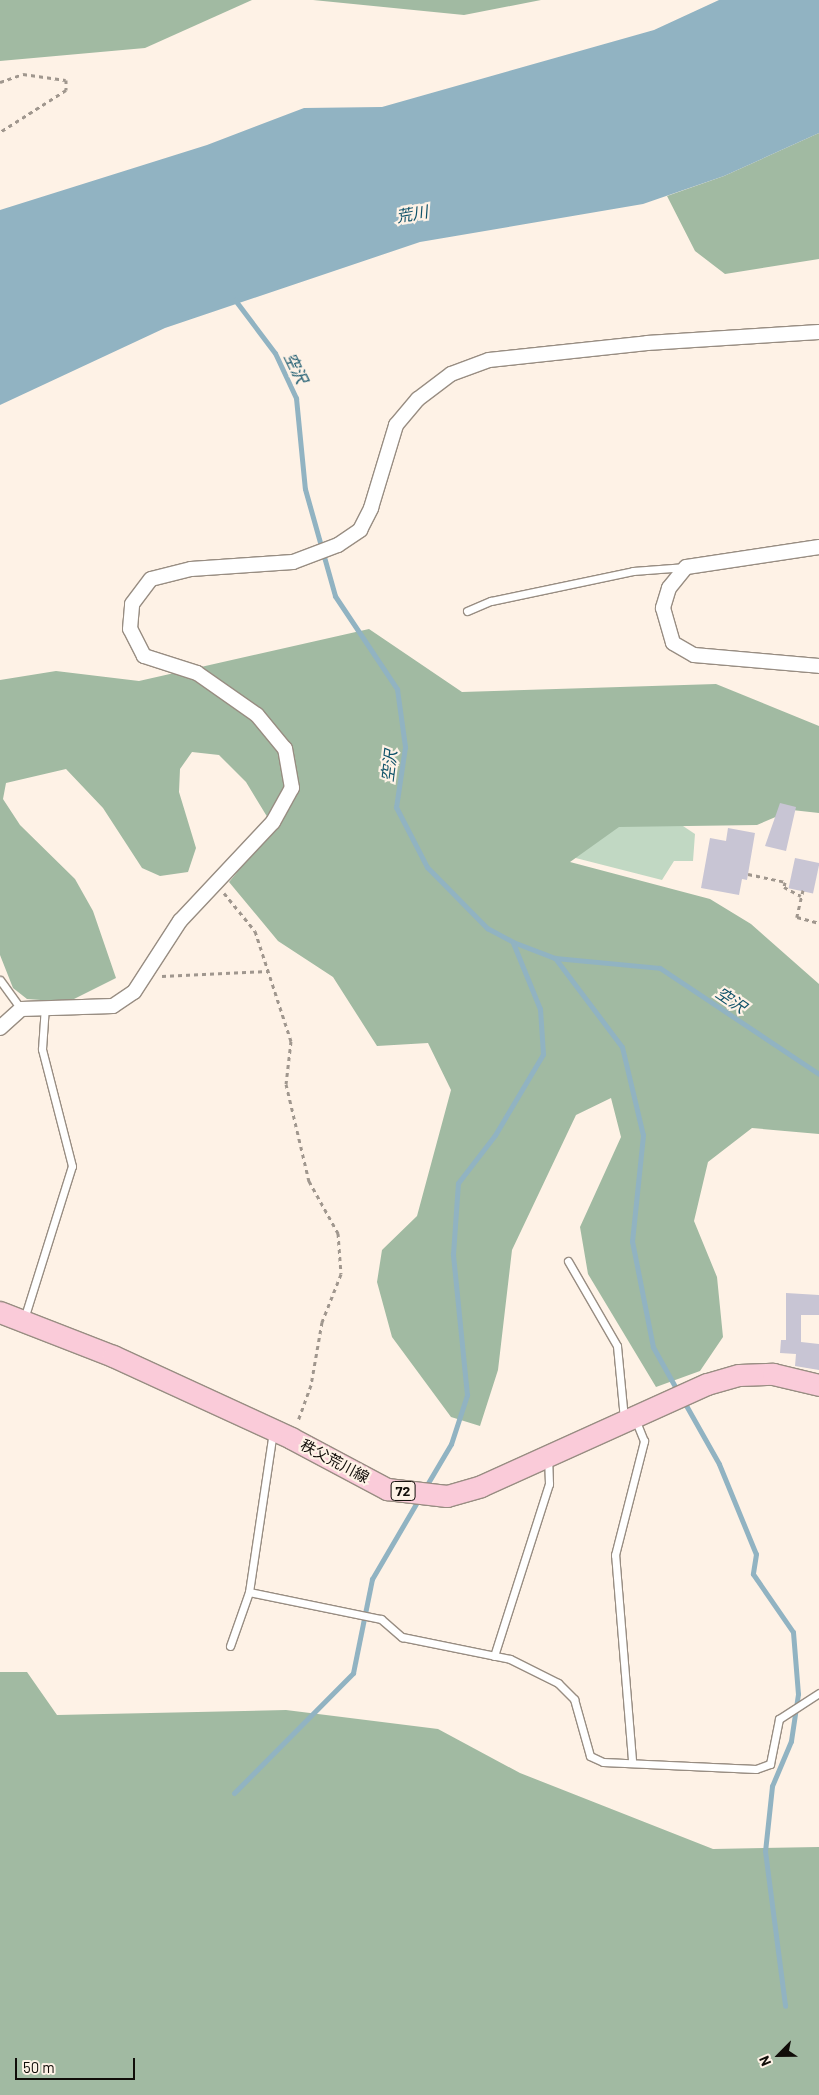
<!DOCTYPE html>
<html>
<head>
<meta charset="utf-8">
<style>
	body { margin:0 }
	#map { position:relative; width:819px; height:2095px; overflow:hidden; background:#fef2e6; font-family:Barlow,"Noto Sans JP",sans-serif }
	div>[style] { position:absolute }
	.green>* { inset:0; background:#c1d8c3 }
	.forest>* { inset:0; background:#a1baa2 }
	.water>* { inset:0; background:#91b3c2 }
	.stream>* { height:5px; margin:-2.5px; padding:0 2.5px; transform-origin:2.5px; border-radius:2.5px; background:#91b3c2 }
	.building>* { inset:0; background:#c8c5d4; transform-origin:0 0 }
	.path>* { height:3px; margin-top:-1.5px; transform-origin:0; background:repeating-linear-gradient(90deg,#a0978e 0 4px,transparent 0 8px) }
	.roads { filter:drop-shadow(1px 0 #988d82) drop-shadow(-1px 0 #988d82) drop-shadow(0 1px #988d82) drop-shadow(0 -1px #988d82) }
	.service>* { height:7px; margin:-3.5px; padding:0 3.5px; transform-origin:3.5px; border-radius:3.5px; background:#fff }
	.minor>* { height:14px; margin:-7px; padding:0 7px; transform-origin:7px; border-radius:7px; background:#fff }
	.primary>* { height:21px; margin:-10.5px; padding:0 10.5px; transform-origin:10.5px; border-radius:10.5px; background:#facbd9 }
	span { translate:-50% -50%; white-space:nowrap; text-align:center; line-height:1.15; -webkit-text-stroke:4.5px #fef2e6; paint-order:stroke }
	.shield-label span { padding:1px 4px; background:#fef2e6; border:1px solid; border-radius:4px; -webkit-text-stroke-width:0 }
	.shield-label { font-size:14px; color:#110d09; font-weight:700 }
	.street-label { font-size:15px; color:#110d09 }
	.water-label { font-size:16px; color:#0f5269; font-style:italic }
	.north { position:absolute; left:754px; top:2030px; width:50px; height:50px; -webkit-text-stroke:4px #fef2e6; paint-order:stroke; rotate:247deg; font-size:14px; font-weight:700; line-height:20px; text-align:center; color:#110d09 }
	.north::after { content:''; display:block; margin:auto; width:18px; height:22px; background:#110d09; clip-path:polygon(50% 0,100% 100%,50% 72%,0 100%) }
	.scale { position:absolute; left:15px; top:2058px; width:120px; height:22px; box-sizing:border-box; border:2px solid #110d09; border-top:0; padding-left:6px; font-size:15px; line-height:18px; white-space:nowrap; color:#110d09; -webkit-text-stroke:4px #fef2e6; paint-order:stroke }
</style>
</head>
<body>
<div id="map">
	<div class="green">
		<div style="clip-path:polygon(520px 803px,668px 816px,695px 834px,693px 861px,674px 861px,662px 880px,556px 853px)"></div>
	</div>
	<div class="forest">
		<div style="clip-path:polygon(0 0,252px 0,145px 48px,0 61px)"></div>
		<div style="clip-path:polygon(313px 0,541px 0,464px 15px)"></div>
		<div style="clip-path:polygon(819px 133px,819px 259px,725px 274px,695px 251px,667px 196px,724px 176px)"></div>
		<div style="clip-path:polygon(369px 629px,462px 692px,716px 684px,819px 726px,819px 813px,792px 810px,757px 825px,619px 827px,570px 862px,710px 899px,751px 924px,819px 984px,819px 1134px,752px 1128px,708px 1162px,694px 1221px,717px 1277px,723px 1337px,700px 1371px,656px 1387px,588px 1274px,580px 1227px,621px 1137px,611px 1098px,576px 1115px,512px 1250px,498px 1370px,480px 1426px,451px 1417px,392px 1337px,377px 1282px,382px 1250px,417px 1216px,451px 1090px,428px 1043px,377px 1046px,333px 977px,278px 941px,229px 882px,274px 828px,246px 782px,219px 755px,192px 752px,180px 769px,179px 792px,196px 848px,188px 872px,160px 876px,142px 868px,103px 808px,66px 769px,6px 783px,3px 799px,20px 825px,75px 879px,93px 911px,116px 978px,68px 1002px,27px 999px,13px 988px,0 955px,0 680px,56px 671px,139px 681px)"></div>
		<div style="clip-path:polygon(0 1672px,27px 1672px,57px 1715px,286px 1710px,438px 1729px,520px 1773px,713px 1849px,819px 1847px,819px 2095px,0 2095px)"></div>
	</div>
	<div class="water">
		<div style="clip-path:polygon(719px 0,819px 0,819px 133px,724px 176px,643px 204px,420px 242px,165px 328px,0 405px,0 210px,207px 145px,304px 108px,382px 107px,654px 30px)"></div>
	</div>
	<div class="stream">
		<div style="left:235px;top:300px;width:66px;rotate:53deg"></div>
		<div style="left:275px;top:353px;width:50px;rotate:65deg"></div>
		<div style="left:296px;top:398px;width:91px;rotate:84.4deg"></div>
		<div style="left:305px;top:489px;width:111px;rotate:74.3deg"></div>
		<div style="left:335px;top:596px;width:112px;rotate:56.3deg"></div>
		<div style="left:397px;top:689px;width:59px;rotate:82.1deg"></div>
		<div style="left:405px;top:747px;width:61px;rotate:98.5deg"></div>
		<div style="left:396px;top:807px;width:68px;rotate:62.7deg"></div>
		<div style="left:427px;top:867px;width:86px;rotate:45.5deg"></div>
		<div style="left:487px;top:928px;width:30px;rotate:28deg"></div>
		<div style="left:513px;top:942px;width:45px;rotate:20.9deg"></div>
		<div style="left:555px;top:958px;width:105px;rotate:5.4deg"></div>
		<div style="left:660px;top:968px;width:191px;rotate:33.7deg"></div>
		<div style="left:555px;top:958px;width:111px;rotate:53deg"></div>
		<div style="left:622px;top:1047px;width:90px;rotate:76.6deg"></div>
		<div style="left:643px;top:1135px;width:107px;rotate:95.9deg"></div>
		<div style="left:632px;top:1241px;width:108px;rotate:78.8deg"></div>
		<div style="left:653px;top:1347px;width:51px;rotate:60.9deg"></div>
		<div style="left:683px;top:1400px;width:73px;rotate:60.6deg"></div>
		<div style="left:719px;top:1464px;width:97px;rotate:67.7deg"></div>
		<div style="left:756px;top:1554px;width:20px;rotate:99deg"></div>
		<div style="left:753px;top:1574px;width:70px;rotate:55.4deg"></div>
		<div style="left:793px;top:1632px;width:62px;rotate:85.4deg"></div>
		<div style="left:798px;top:1694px;width:48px;rotate:98.5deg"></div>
		<div style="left:791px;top:1741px;width:49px;rotate:112.9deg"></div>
		<div style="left:772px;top:1786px;width:65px;rotate:96.1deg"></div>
		<div style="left:765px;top:1851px;width:156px;rotate:82.6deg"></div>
		<div style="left:425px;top:1488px;width:51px;rotate:-59.4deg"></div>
		<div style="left:451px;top:1444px;width:52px;rotate:-71.9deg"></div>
		<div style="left:467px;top:1395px;width:142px;rotate:-95.7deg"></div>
		<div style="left:453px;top:1254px;width:71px;rotate:-86deg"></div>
		<div style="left:458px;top:1183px;width:61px;rotate:-52.4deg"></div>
		<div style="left:495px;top:1135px;width:94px;rotate:-59.3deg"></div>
		<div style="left:543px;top:1054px;width:45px;rotate:-93.8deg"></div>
		<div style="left:540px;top:1009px;width:71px;rotate:-112.2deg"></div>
		<div style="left:234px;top:1793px;width:169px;rotate:-45.2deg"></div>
		<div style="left:353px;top:1673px;width:96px;rotate:-78.6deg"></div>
		<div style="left:372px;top:1579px;width:95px;rotate:-59.7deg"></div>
	</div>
	<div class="building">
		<div style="clip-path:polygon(780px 803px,796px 807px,786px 851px,765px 846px)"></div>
		<div style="clip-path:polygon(728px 828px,755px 833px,747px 880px,742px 879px,739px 895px,701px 888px,710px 838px,726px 841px)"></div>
		<div style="left:795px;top:858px;width:25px;height:31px;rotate:12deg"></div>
		<div style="clip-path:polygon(786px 1293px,819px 1295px,819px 1315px,801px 1315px,801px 1342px,819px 1344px,819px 1370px,795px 1366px,796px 1354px,780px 1353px,781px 1340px,786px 1340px)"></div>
	</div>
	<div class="path">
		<div style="left:0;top:82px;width:24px;rotate:-19deg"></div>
		<div style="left:23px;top:74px;width:43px;rotate:7.9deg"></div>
		<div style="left:66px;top:80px;width:10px;rotate:90deg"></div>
		<div style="left:66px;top:90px;width:78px;rotate:147.5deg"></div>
		<div style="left:748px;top:874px;width:38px;rotate:12deg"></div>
		<div style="left:785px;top:882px;width:5px;rotate:101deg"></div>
		<div style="left:784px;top:887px;width:19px;rotate:28deg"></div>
		<div style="left:803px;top:890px;width:28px;rotate:103deg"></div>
		<div style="left:797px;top:917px;width:23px;rotate:15deg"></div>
		<div style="left:224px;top:893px;width:49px;rotate:50.8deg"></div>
		<div style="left:255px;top:931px;width:116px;rotate:71.9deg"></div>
		<div style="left:291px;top:1041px;width:43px;rotate:96.6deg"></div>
		<div style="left:286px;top:1084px;width:100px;rotate:76.7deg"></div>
		<div style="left:309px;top:1181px;width:60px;rotate:60.9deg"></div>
		<div style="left:338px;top:1233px;width:41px;rotate:85.8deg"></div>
		<div style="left:341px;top:1274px;width:52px;rotate:111.6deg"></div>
		<div style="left:322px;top:1322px;width:64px;rotate:99.9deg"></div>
		<div style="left:311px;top:1385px;width:38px;rotate:110deg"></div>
		<div style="left:162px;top:976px;width:105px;rotate:-2.7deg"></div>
	</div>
	<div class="roads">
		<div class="service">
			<div style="left:467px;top:611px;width:26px;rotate:-23deg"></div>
			<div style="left:491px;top:601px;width:145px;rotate:-11.9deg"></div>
			<div style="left:633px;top:571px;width:53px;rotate:-4.3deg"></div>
			<div style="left:0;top:980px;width:36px;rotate:54deg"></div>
			<div style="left:568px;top:1261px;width:98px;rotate:60deg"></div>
			<div style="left:617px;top:1346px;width:73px;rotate:84.5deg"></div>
			<div style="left:24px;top:1319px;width:160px;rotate:-72.6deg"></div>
			<div style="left:72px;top:1166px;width:121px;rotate:-104.4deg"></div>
			<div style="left:42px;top:1049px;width:39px;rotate:-86deg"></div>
			<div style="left:249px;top:1592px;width:135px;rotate:11.6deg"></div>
			<div style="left:381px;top:1619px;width:28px;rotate:41deg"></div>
			<div style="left:402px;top:1637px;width:110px;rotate:11.5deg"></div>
			<div style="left:510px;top:1659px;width:54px;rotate:26.6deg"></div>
			<div style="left:558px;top:1683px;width:23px;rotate:45deg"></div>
			<div style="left:574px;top:1699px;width:59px;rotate:74.3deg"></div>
			<div style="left:590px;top:1756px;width:14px;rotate:25deg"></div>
			<div style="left:603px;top:1762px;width:153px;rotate:2.6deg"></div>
			<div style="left:756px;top:1769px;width:15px;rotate:-20deg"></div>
			<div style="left:770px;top:1764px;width:46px;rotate:-78.7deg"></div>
			<div style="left:779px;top:1719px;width:48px;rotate:-33deg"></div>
			<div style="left:230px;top:1646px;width:57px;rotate:-70.6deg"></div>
			<div style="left:249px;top:1592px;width:163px;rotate:-81.5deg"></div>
			<div style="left:494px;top:1656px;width:181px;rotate:-72.3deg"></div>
			<div style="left:549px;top:1484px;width:26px;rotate:-92deg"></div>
			<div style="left:632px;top:1760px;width:206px;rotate:-94.7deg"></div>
			<div style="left:615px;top:1555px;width:118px;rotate:-75.7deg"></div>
			<div style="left:644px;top:1441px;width:24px;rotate:-112deg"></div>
		</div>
		<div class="minor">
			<div style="left:819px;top:547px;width:134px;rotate:171.4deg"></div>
			<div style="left:686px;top:567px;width:27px;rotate:129deg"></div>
			<div style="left:669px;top:588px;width:21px;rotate:107deg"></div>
			<div style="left:663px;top:608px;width:36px;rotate:74deg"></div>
			<div style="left:673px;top:643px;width:24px;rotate:30deg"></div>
			<div style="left:694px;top:655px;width:125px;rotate:5deg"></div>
			<div style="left:0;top:1028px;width:28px;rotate:-42deg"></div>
			<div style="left:21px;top:1009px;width:92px;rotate:-1.9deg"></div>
			<div style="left:113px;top:1006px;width:25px;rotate:-34deg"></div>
			<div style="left:134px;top:992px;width:85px;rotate:-57.1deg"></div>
			<div style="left:180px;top:921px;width:136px;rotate:-46.8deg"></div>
			<div style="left:273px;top:822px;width:39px;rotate:-61deg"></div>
			<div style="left:292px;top:788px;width:40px;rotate:-100deg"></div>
			<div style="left:285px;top:749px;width:44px;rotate:-129.5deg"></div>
			<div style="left:257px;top:715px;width:73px;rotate:-145deg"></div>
			<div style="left:197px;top:673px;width:56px;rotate:-162.2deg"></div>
			<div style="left:144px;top:656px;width:30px;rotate:-117deg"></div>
			<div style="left:130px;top:629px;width:25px;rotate:-85deg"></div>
			<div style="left:132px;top:604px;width:31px;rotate:-53deg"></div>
			<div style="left:151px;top:579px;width:41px;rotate:-14deg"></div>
			<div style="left:191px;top:569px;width:102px;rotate:-3.9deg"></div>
			<div style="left:293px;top:562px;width:48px;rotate:-20.7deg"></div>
			<div style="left:338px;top:545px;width:27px;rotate:-34deg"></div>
			<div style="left:360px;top:530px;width:25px;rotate:-63deg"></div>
			<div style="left:371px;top:508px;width:87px;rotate:-73.2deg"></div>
			<div style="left:396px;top:425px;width:34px;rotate:-50deg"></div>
			<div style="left:418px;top:399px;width:41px;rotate:-37.1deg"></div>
			<div style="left:451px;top:374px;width:40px;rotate:-20.2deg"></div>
			<div style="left:489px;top:360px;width:159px;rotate:-6.1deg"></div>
			<div style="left:647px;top:343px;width:172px;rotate:-3.7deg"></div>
		</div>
		<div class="primary">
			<div style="left:0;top:1312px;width:121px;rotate:21.3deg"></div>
			<div style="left:113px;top:1356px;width:196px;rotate:24.7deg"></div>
			<div style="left:291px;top:1438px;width:109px;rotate:28deg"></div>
			<div style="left:387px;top:1489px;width:60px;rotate:6.7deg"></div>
			<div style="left:447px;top:1496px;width:35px;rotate:-16deg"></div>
			<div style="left:481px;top:1486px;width:248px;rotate:-24.3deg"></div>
			<div style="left:707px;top:1384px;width:33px;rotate:-16deg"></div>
			<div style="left:739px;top:1375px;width:34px;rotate:-2deg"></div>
			<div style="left:773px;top:1374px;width:47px;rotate:13.4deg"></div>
		</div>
	</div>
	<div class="shield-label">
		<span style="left:403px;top:1491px">72</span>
	</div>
	<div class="street-label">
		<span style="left:335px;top:1461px;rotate:28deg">秩父荒川線</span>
	</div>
	<div class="water-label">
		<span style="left:412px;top:214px;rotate:-10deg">荒川</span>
		<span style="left:296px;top:368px;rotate:64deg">空沢</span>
		<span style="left:389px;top:766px;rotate:-83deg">空沢</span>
		<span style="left:731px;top:1000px;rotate:34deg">空沢</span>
	</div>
	<div class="north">N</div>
	<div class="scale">50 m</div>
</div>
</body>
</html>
